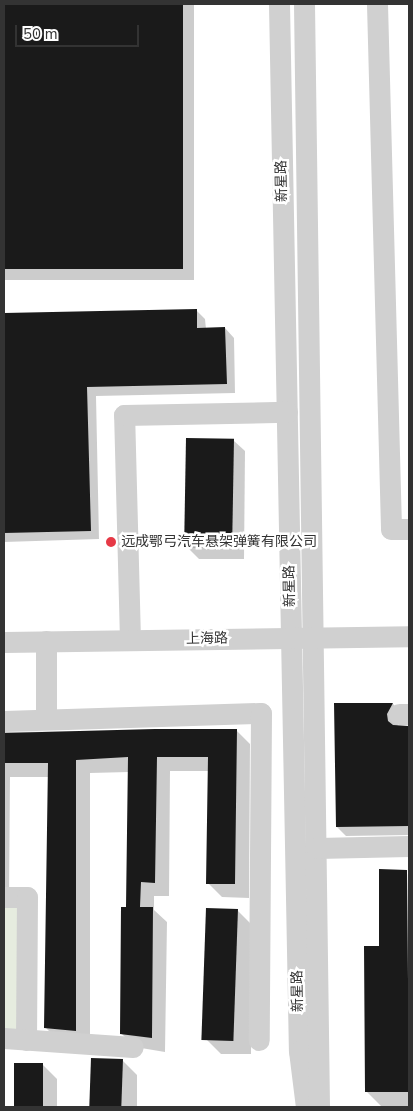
<!DOCTYPE html>
<html>
<head>
<meta charset="utf-8">
<style>
	body { margin:0 }
	#map { position:relative; width:413px; height:1111px; overflow:hidden; background:#fff; font-family:"Nunito Sans","Noto Sans SC",sans-serif }
	div>[style] { position:absolute }
	.green>* { inset:0; background:#e6ecdf; transform-origin:0 0 }
	.shadow>* { inset:0; background:#0003; transform-origin:0 0 }
	.building>* { inset:0; background:#1a1a1a; transform-origin:0 0 }
	.minor>* { height:21px; margin:-10.5px; padding:0 10.5px; transform-origin:10.5px; border-radius:10.5px; background:#d0d0d0 }
	.dots>* { width:14px; height:14px; translate:-50% -50%; box-sizing:border-box; border:2px solid #fff; border-radius:50% }
	span { translate:-50% -50%; white-space:nowrap; text-align:center; line-height:1.15; -webkit-text-stroke:5px #fff; paint-order:stroke }
	.street-label { font-size:14px; color:#333 }
	.poi-label { font-size:14px; color:#333 }
	.left { translate:0 -50%; text-align:left }
	.frame { position:absolute; inset:0; border:5px solid #333; pointer-events:none }
	.scale { position:absolute; left:15px; top:25px; width:124px; height:22px; box-sizing:border-box; border:2px solid #333; border-top:0; padding-left:6px; font-size:15px; line-height:18px; white-space:nowrap; color:#333; -webkit-text-stroke:4px #fff; paint-order:stroke }
</style>
</head>
<body>
<div id="map">
	<div class="green">
		<div style="left:4px;top:897px;width:23px;height:141px"></div>
	</div>
	<div class="shadow">
		<div style="left:4px;top:4px;width:190px;height:276px"></div>
		<div style="clip-path:polygon(196px 310px,205px 319px,206px 329px,225px 328px,234px 338px,235px 393px,96px 396px,99px 539px,4px 542px,4px 314px)"></div>
		<div style="clip-path:polygon(233px 440px,245px 451px,244px 559px,199px 559px,187px 547px)"></div>
		<div style="clip-path:polygon(393px 704px,402px 713px,397px 727px,409px 727px,409px 835px,346px 836px,337px 827px,335px 705px)"></div>
		<div style="clip-path:polygon(236px 730px,250px 744px,249px 898px,222px 897px,208px 883px,209px 771px,170px 771px,169px 896px,154px 896px,154px 910px,167px 922px,165px 1052px,135px 1047px,121px 1033px,128px 908px,129px 772px,90px 773px,90px 1044px,60px 1042px,46px 1028px,49px 777px,10px 777px,9px 901px,4px 901px,4px 732px)"></div>
		<div style="clip-path:polygon(407px 871px,409px 1106px,381px 1106px,366px 1091px,381px 947px)"></div>
		<div style="clip-path:polygon(237px 910px,252px 925px,251px 1054px,221px 1054px,206px 1039px)"></div>
		<div style="clip-path:polygon(92px 1059px,122px 1060px,137px 1075px,137px 1107px,93px 1107px)"></div>
		<div style="clip-path:polygon(15px 1064px,42px 1064px,57px 1079px,57px 1107px,15px 1107px)"></div>
	</div>
	<div class="building">
		<div style="left:4px;top:4px;width:179px;height:265px"></div>
		<div style="clip-path:polygon(197px 309px,197px 328px,225px 327px,227px 384px,87px 387px,91px 531px,4px 533px,4px 313px)"></div>
		<div style="left:186px;top:438px;width:48px;height:109px;rotate:1deg"></div>
		<div style="clip-path:polygon(334px 703px,393px 703px,387px 714px,388px 721px,393px 725px,409px 726px,409px 826px,336px 827px)"></div>
		<div style="clip-path:polygon(155px 729px,237px 729px,235px 884px,206px 884px,208px 757px,157px 757px,155px 883px,141px 882px,140px 907px,153px 907px,152px 1038px,120px 1034px,121px 907px,126px 907px,128px 757px,76px 760px,76px 1031px,44px 1028px,48px 763px,4px 763px,4px 733px)"></div>
		<div style="clip-path:polygon(379px 869px,407px 870px,409px 1092px,365px 1092px,364px 946px,379px 946px)"></div>
		<div style="left:206px;top:908px;width:32px;height:132px;rotate:2deg"></div>
		<div style="left:91px;top:1058px;width:32px;height:49px;rotate:2deg"></div>
		<div style="left:14px;top:1063px;width:29px;height:44px"></div>
	</div>
	<div class="minor">
		<div style="left:279px;top:4px;width:1047px;rotate:88.91deg"></div>
		<div style="left:299px;top:1051px;width:56px;rotate:82.9deg"></div>
		<div style="left:304px;top:4px;width:1103px;rotate:89.22deg"></div>
		<div style="left:377px;top:4px;width:525px;rotate:88.47deg"></div>
		<div style="left:391px;top:529px;width:18px"></div>
		<div style="left:130px;top:640px;width:225px;rotate:-91.5deg"></div>
		<div style="left:124px;top:415px;width:163px;rotate:-1.1deg"></div>
		<div style="left:4px;top:642px;width:405px;rotate:-0.8deg"></div>
		<div style="left:399px;top:714px;width:10px"></div>
		<div style="left:46px;top:719px;width:78px;rotate:-90deg"></div>
		<div style="left:4px;top:721px;width:257px;rotate:-1.8deg"></div>
		<div style="left:261px;top:713px;width:327px;rotate:90.4deg"></div>
		<div style="left:317px;top:848px;width:92px;rotate:-1.2deg"></div>
		<div style="left:4px;top:897px;width:23px"></div>
		<div style="left:27px;top:897px;width:143px;rotate:90.4deg"></div>
		<div style="left:4px;top:1038px;width:129px;rotate:4deg"></div>
	</div>
	<div class="dots">
		<div style="left:111px;top:542px;background:#e63946"></div>
	</div>
	<div class="street-label">
		<span style="left:282px;top:181px;rotate:-91deg">新星路</span>
		<span style="left:290px;top:586px;rotate:-91deg">新星路</span>
		<span style="left:207px;top:639px;rotate:-1deg">上海路</span>
		<span style="left:298px;top:991px;rotate:-91deg">新星路</span>
	</div>
	<div class="poi-label">
		<span class="left" style="left:121px;top:542px">远成鄂弓汽车悬架弹簧有限公司</span>
	</div>
	<div class="frame"></div>
	<div class="scale">50 m</div>
</div>
</body>
</html>
